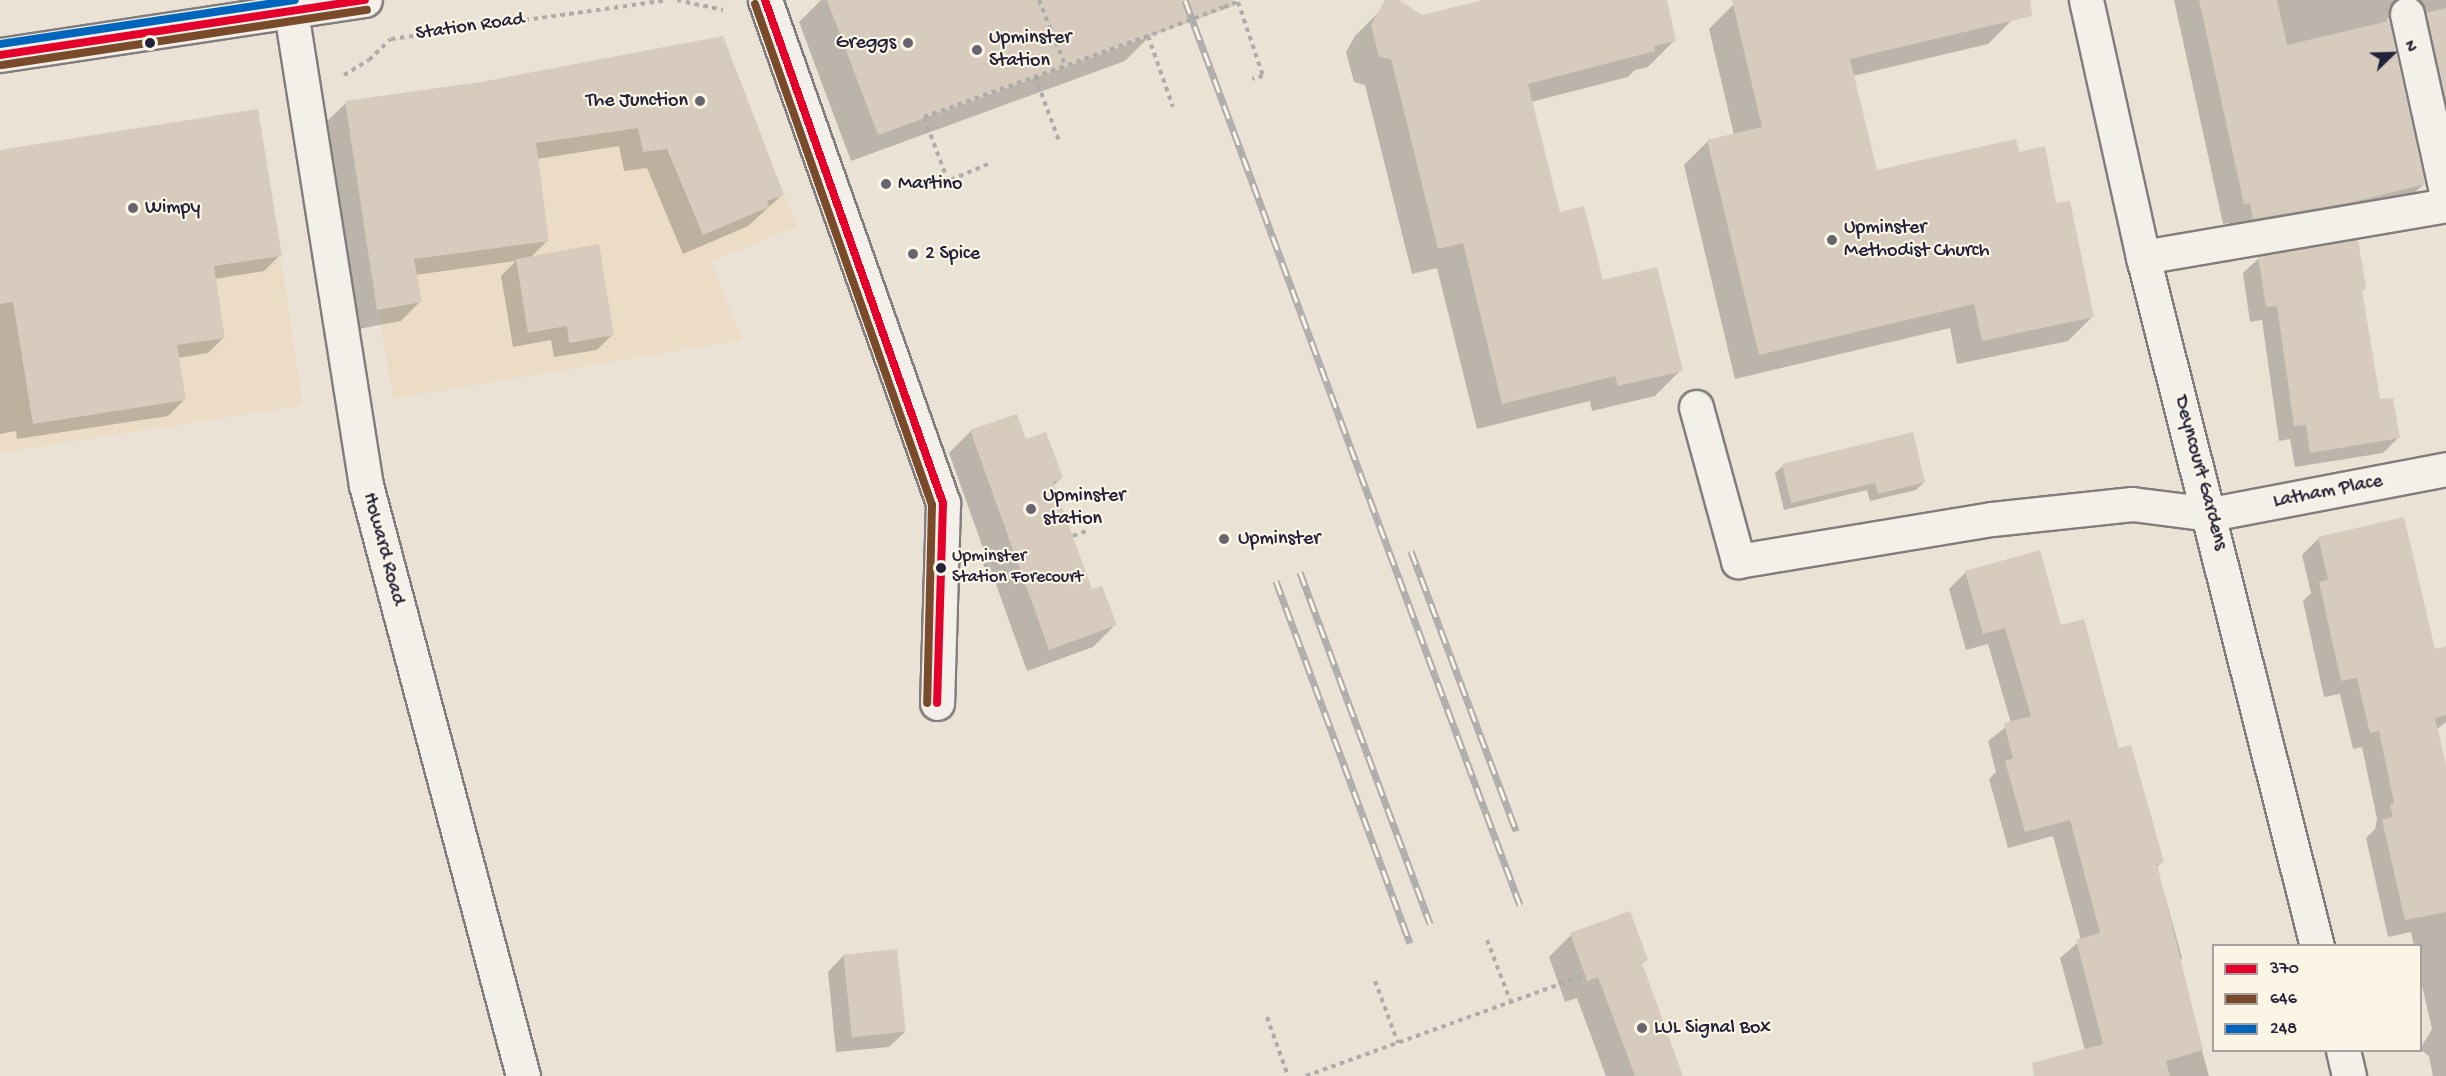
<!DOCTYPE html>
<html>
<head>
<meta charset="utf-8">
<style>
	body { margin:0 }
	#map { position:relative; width:2446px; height:1076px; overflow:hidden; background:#eae2d5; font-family:"Gochi Hand",sans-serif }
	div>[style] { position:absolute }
	.built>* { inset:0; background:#ecdcc6 }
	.shadow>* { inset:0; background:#0003 }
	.building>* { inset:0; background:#d6cbbd; transform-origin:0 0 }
	.path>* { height:4px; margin-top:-2px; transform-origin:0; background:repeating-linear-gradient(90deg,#aeacaa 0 4.5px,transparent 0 9px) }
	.roads { filter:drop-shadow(2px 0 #807d7c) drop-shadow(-2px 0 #807d7c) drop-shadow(0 2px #807d7c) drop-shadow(0 -2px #807d7c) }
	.minor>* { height:33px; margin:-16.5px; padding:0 16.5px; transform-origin:16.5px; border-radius:16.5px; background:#f3f0e9 }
	.rail>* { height:7px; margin-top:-3.5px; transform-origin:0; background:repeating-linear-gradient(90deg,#fcf5e5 0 14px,#aeacaa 0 28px); box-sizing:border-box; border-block:2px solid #aeacaa }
	.path-bridge>* { height:4px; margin-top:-2px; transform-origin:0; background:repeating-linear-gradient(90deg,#aeacaa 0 4.5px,transparent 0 9px) }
	.bus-1>* { height:8px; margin:-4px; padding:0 4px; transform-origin:4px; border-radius:4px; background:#e4002b }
	.bus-2>* { height:8px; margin:-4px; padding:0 4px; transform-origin:4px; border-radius:4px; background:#7a4b2a }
	.bus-3>* { height:8px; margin:-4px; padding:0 4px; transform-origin:4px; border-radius:4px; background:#0065bd }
	.dots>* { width:16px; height:16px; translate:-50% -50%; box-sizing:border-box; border:3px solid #fcf5e5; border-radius:50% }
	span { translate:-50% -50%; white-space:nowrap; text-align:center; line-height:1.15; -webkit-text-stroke:4.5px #fcf5e5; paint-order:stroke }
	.bus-label { font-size:18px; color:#22223b }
	.left { translate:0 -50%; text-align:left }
	.street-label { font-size:20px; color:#22223b }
	.poi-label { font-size:20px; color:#22223b }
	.right { translate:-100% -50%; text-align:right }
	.legend { position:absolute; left:2212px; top:944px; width:210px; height:108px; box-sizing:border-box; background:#fcf5e5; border:2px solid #a5a1a1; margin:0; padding:8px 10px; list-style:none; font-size:18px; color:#22223b }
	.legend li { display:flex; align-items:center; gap:12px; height:30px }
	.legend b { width:30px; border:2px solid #a5a1a1 }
	.north { position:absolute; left:2362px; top:24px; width:60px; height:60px; -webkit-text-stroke:4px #fcf5e5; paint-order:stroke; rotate:67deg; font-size:16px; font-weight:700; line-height:24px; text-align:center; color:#22223b }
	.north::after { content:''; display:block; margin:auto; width:21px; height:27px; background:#22223b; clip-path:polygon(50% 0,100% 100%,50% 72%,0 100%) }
</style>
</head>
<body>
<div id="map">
	<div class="built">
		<div style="clip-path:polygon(723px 36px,797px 227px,711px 261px,742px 340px,393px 399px,346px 109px)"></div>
		<div style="clip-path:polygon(258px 109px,303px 405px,0 453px,0 150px)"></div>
	</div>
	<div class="shadow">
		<div style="clip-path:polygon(821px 0,1139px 0,1152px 34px,1125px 61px,851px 161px,799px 22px)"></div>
		<div style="clip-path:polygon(1489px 0,1665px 0,1674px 41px,1648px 67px,1635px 70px,1628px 77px,1531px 102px,1559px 214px,1602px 282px,1681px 370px,1655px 396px,1592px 411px,1590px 401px,1477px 429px,1437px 268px,1412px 274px,1365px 85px,1354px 82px,1346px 52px,1355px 36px,1381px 10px,1422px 17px)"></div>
		<div style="clip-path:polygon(1751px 0,2008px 0,2013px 19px,1988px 44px,1853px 76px,1876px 172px,2018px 153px,2055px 205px,2093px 316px,2068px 341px,1957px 364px,1950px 328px,1735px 379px,1684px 165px,1708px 141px,1734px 135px,1709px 29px,1733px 5px)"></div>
		<div style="clip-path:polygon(2174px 0,2446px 0,2446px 195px,2399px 22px,2387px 18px,2424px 184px,2402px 205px,2232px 240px,2229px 223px,2223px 224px)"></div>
		<div style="clip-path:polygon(722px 38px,782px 195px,748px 226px,683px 254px,647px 168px,624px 171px,619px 146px,537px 159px,548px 240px,530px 258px,612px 335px,597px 350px,554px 357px,551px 340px,513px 347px,501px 276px,516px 261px,415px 275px,420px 302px,401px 321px,358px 329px,326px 122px,346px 103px,481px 84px)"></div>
		<div style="clip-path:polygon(0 151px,280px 255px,264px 271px,215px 279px,224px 337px,208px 353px,178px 358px,184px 400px,168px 416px,17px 439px,16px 431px,0 434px)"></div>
		<div style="clip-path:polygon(2259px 258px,2364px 289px,2361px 292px,2379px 401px,2398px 438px,2383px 453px,2295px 467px,2290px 439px,2279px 441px,2262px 320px,2250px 322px,2243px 273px)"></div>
		<div style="clip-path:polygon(971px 431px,1025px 440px,1061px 478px,1053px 486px,1091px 591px,1115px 625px,1093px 647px,1027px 671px,949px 453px)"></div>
		<div style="clip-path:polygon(1783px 466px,1924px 482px,1916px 490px,1870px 501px,1867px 490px,1784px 510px,1775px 473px)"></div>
		<div style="clip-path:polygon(2319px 538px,2434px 650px,2446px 669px,2446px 722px,2436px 730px,2446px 772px,2446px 1076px,2433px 1076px,2429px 1056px,2420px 1049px,2432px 1029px,2420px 977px,2420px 946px,2414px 946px,2411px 932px,2388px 937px,2366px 838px,2375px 829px,2377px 819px,2362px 747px,2353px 749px,2340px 694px,2324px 697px,2303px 601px,2311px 593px,2302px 555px)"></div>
		<div style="clip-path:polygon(1966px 572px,2060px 627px,2118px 750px,2162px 862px,2157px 867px,2182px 958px,2177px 962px,2209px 1076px,2092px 1076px,2060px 958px,2081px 940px,2053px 836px,2008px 848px,1989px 779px,1996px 772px,1988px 741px,2011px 723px,1988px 644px,1966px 650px,1949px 589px)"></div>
		<div style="clip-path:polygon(1571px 935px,1646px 960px,1641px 965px,1681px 1076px,1606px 1076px,1577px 998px,1565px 1002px,1549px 957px)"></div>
		<div style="clip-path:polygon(843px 956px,905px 1032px,889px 1047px,836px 1052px,828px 972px)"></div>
	</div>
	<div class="building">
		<div style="clip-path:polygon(827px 0,1233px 0,1234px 6px,878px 135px)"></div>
		<div style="clip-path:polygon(1385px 0,1399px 0,1422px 15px,1483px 0,1667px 0,1676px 41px,1654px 46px,1655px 51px,1528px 84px,1560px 212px,1584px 206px,1603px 280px,1657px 267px,1683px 371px,1618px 386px,1615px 376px,1502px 404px,1463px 243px,1438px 249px,1391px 59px,1379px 57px,1371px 25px)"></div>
		<div style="clip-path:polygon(1732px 0,2030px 0,2032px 16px,1850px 59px,1877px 170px,2016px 139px,2019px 152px,2045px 146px,2056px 203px,2070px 201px,2094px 317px,1982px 341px,1974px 304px,1759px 355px,1707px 140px,1762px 127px)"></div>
		<div style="clip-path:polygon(2199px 0,2277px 0,2287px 45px,2389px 21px,2425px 184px,2353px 202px,2253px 219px,2250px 203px,2244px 204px)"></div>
		<div style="clip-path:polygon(2446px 8px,2446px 104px,2426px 13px)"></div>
		<div style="clip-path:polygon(723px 36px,784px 195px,767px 201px,769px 207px,703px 235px,667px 149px,643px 152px,638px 128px,536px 143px,549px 241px,414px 259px,422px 302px,377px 310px,345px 101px,481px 82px)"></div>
		<div style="clip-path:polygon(258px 109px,282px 256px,214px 266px,225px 338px,177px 345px,186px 400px,33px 424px,13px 302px,0 304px,0 150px)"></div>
		<div style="clip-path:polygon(2358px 239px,2366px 289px,2362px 290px,2380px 399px,2393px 398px,2400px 438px,2310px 453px,2306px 425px,2294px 426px,2277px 306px,2266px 307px,2258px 256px)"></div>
		<div style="clip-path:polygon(599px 244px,614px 335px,569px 343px,567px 326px,528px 333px,516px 259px)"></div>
		<div style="clip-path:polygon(1017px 414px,1026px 439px,1046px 432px,1063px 478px,1053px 482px,1092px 589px,1102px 586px,1117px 625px,1049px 650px,970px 430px)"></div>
		<div style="clip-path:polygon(1913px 432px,1925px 482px,1878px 494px,1875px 483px,1791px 503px,1782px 464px)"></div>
		<div style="clip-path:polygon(2404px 517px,2435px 649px,2446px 646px,2446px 715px,2435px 718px,2446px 765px,2446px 912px,2405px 920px,2382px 820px,2393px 817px,2390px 805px,2394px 803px,2379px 731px,2370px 733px,2357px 678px,2341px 681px,2319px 582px,2328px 580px,2318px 537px)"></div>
		<div style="clip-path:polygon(2040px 550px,2061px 625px,2084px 619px,2119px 748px,2131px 745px,2164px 862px,2157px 864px,2203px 1050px,2166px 1061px,2170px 1076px,2034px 1076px,2032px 1063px,2103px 1044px,2076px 940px,2100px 933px,2070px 820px,2025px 832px,2005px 761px,2013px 758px,2004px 723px,2031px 716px,2005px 628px,1983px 634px,1965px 571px)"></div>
		<div style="clip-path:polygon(1630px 911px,1648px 960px,1642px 963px,1683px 1076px,1635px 1076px,1598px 977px,1587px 981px,1570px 933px)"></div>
		<div style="left:897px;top:949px;width:83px;height:54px;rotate:84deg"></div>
	</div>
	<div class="path">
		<div style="left:677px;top:0;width:47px;rotate:12.3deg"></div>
		<div style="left:1039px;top:0;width:70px;rotate:68.2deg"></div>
		<div style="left:1224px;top:7px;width:15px;rotate:-20deg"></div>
		<div style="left:1238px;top:2px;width:78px;rotate:71.3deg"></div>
		<div style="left:1263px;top:76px;width:11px;rotate:165deg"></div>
		<div style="left:1148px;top:36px;width:75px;rotate:70.6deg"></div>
		<div style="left:391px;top:39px;width:279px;rotate:-8deg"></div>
		<div style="left:344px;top:75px;width:29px;rotate:-31deg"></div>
		<div style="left:369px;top:60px;width:30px;rotate:-44deg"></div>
		<div style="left:1035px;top:76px;width:69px;rotate:69.7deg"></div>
		<div style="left:988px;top:164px;width:43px;rotate:157deg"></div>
		<div style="left:948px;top:181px;width:68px;rotate:-110.6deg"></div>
		<div style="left:924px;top:117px;width:252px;rotate:-19.9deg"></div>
		<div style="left:1073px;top:536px;width:14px;rotate:-21deg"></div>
		<div style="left:984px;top:566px;width:33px;rotate:-20deg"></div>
		<div style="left:1487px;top:940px;width:64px;rotate:69deg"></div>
		<div style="left:1375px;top:981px;width:66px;rotate:69.6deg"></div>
		<div style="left:1267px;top:1017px;width:63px;rotate:70.4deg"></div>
		<div style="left:1306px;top:1076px;width:297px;rotate:-19.9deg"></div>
	</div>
	<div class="roads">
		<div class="minor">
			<div style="left:765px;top:0;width:534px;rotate:70.51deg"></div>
			<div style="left:943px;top:503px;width:200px;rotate:91.7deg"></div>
			<div style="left:2086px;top:0;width:263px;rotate:77.5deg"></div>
			<div style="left:2143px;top:257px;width:711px;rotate:75.83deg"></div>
			<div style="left:291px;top:12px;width:479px;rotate:81deg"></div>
			<div style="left:366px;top:485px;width:611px;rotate:75.12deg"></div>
			<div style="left:2407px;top:14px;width:181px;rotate:77.6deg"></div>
			<div style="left:0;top:55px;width:369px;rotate:-8.6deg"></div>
			<div style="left:2143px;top:257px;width:307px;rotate:-9.7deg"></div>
			<div style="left:1696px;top:407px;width:160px;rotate:74.7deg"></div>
			<div style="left:1738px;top:561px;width:257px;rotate:-9.4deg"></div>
			<div style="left:1992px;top:519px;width:141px;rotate:-6.1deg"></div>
			<div style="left:2132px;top:504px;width:80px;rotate:7.2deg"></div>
			<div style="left:2211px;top:514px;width:239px;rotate:-10.8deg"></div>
			<div style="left:2343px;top:1050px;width:27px;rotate:77deg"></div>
		</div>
	</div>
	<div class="rail">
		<div style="left:1185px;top:0;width:965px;rotate:69.69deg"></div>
		<div style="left:1411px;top:551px;width:299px;rotate:69.4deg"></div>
		<div style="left:1300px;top:572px;width:375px;rotate:69.7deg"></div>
		<div style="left:1276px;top:581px;width:386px;rotate:69.7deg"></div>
	</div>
	<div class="path-bridge">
		<div style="left:1161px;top:31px;width:67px;rotate:-20.9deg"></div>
	</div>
	<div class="bus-1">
		<div style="left:765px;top:0;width:534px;rotate:70.51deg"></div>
		<div style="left:943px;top:503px;width:200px;rotate:91.7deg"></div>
		<div style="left:0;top:55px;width:369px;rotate:-8.6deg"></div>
	</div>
	<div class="bus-2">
		<div style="left:755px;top:4px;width:531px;rotate:70.54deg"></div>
		<div style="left:932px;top:505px;width:198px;rotate:91.4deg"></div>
		<div style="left:2px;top:65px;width:369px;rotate:-8.6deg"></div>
	</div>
	<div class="bus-3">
		<div style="left:0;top:44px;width:298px;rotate:-8.5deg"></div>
	</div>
	<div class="dots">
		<div style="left:150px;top:43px;background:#22223b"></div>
		<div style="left:908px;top:43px;background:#686571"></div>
		<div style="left:977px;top:50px;background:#686571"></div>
		<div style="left:700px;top:101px;background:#686571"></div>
		<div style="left:886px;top:184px;background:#686571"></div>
		<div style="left:133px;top:208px;background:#686571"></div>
		<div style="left:1832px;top:240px;background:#686571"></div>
		<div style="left:913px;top:254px;background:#686571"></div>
		<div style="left:1031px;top:509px;background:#686571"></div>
		<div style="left:1224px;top:539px;background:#686571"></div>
		<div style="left:941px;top:568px;background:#22223b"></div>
		<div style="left:1642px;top:1028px;background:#686571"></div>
	</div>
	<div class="bus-label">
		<span class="left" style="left:952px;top:568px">Upminster<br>Station Forecourt</span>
	</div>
	<div class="street-label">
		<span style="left:470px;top:27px;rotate:-8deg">Station Road</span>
		<span style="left:2200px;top:473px;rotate:75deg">Deyncourt Gardens</span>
		<span style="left:2328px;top:492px;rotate:-11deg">Latham Place</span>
		<span style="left:383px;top:549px;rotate:75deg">Howard Road</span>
	</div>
	<div class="poi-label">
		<span class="left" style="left:989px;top:50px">Upminster<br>Station</span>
		<span class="right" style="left:896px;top:43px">Greggs</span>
		<span class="right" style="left:688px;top:101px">The Junction</span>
		<span class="left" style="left:898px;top:184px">Martino</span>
		<span class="left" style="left:145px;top:208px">Wimpy</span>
		<span class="left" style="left:1844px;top:240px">Upminster<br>Methodist Church</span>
		<span class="left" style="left:925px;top:254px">2 Spice</span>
		<span class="left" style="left:1043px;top:508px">Upminster<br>station</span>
		<span class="left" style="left:1238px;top:539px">Upminster</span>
		<span class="left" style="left:1654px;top:1028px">LUL Signal Box</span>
	</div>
	<ul class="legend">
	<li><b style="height:8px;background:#e4002b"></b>370</li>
	<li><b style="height:8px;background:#7a4b2a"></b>646</li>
	<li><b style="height:8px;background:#0065bd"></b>248</li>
	</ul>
	<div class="north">N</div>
</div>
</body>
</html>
